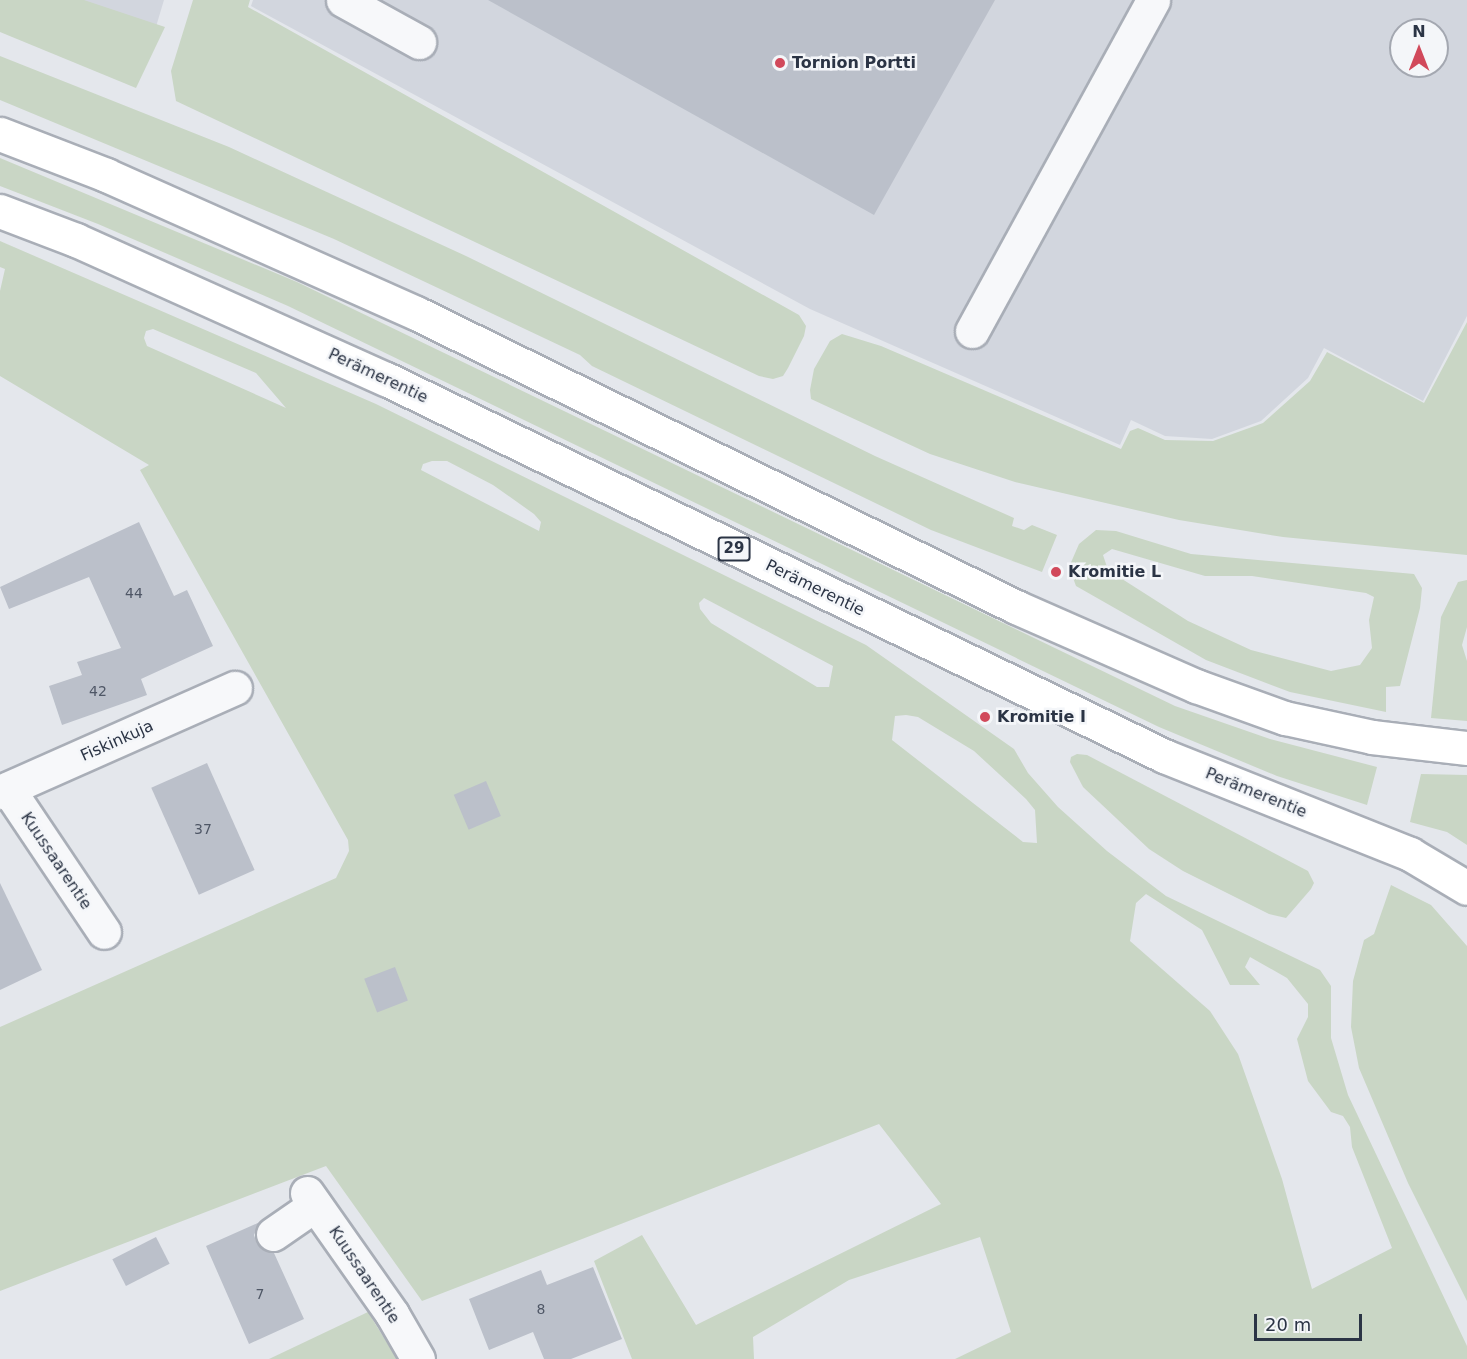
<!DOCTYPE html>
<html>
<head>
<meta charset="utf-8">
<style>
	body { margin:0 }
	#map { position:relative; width:1467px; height:1359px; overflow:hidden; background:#e4e7ec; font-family:"DejaVu Sans",sans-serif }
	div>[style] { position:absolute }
	.built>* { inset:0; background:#d2d6de }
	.green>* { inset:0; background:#c9d6c5 }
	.building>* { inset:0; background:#bbc0ca; transform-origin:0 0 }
	.roads { filter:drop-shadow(2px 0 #a9aeb7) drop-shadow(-2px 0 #a9aeb7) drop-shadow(0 2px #a9aeb7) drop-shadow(0 -2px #a9aeb7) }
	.minor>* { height:33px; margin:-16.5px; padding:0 16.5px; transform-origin:16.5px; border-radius:16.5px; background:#f7f8fa }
	.highway>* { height:33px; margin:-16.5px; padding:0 16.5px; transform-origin:16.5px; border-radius:16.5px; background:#fff }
	.dots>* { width:16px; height:16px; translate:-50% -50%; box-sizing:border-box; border:3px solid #f4f6f9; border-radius:50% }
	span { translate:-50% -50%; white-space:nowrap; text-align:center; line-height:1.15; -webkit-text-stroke:5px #f4f6f9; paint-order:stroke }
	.number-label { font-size:14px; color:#4f5766 }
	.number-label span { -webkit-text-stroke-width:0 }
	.shield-label span { padding:2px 4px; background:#f4f6f9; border:2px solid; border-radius:4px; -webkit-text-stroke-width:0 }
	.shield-label { font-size:15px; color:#2b3445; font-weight:700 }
	.poi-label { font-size:16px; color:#2b3445; font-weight:700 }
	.left { translate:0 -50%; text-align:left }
	.street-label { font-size:16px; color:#2b3445 }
	.north { position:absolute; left:1389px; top:18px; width:60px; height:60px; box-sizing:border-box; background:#f4f6f9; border:2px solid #a4a8b1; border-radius:50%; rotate:0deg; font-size:16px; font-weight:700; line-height:24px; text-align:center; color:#2b3445 }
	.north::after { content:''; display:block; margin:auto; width:21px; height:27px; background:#d1495b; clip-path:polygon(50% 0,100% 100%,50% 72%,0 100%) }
	.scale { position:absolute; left:1254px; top:1314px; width:108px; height:27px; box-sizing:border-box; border:3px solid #2b3445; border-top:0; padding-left:8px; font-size:18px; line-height:21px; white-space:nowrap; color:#2b3445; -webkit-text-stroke:4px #f4f6f9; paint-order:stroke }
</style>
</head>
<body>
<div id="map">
	<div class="built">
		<div style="clip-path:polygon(50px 0,164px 0,155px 30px)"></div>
		<div style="clip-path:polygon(evenodd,253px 0,1467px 0,1467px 316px,1423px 401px,1324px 348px,1308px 378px,1261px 421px,1212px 439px,1165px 436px,1131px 420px,1120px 445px,810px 309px,251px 6px,253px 0,1401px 30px,1437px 30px,1437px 66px,1401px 66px,1401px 30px)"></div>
	</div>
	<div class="green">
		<div style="clip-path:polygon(0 0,84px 0,165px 27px,136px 88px,0 32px)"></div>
		<div style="clip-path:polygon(193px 0,250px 0,248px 7px,799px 315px,806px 326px,804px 336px,788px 368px,783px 376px,773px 379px,759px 376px,176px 101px,171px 71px)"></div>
		<div style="clip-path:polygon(0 56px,229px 147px,466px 256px,875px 456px,1014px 518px,1012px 526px,1024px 530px,1032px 525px,1057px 535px,1042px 572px,931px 530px,592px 366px,580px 355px,334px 239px,0 100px)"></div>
		<div style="clip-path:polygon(0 158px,297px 282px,1175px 706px,1270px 739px,1377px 767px,1367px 805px,1277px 776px,1159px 727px,288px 306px,98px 224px,0 186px)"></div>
		<div style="clip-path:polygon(evenodd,0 241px,376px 404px,866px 645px,1014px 749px,1028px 773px,1058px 807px,1107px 851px,1166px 896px,1320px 970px,1331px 986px,1331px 1038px,1348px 1095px,1467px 1346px,1467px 1359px,955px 1359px,1011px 1332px,980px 1237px,849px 1280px,753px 1337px,754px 1359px,632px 1359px,594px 1261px,642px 1235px,696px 1325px,941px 1204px,879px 1124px,422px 1301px,326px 1166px,0 1291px,0 1027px,336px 878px,349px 851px,348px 840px,140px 470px,149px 465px,0 376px,0 291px,5px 269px,0 267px,0 241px,153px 329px,256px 373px,286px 408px,147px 346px,144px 338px,146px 331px,153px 329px,0 241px,432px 461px,447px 461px,493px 485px,534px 514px,541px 522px,539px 531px,421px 470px,423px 464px,432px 461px,0 241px,704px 598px,833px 666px,829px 687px,817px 687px,711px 623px,700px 609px,699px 603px,704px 598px,0 241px,906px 715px,918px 717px,974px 751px,1026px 799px,1035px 810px,1037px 843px,1023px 842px,892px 740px,895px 716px,906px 715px,0 241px,1146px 894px,1202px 930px,1230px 985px,1260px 985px,1245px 967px,1250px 957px,1287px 978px,1308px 1004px,1308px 1017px,1297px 1039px,1308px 1081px,1331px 1112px,1343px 1116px,1350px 1127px,1352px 1147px,1392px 1248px,1312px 1289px,1282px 1179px,1238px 1054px,1210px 1011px,1130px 941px,1136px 903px,1146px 894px)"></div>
		<div style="clip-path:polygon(1467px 322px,1467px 555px,1283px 537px,1179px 520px,1015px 482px,930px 454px,811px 399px,810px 390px,814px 369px,830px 341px,842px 334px,881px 346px,1121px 449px,1130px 431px,1138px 428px,1165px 440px,1213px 441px,1263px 423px,1310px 381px,1327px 352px,1424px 403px)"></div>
		<div style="clip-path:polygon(evenodd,1096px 530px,1116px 531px,1191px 554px,1414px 574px,1422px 588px,1420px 608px,1400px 686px,1386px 687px,1386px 712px,1290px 692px,1206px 660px,1076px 586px,1069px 567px,1079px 544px,1096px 530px,1112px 549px,1205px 576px,1252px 576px,1366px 593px,1374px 597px,1369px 620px,1372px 648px,1360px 665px,1331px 671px,1251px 650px,1188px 621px,1108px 570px,1103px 555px,1112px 549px)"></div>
		<div style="clip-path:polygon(1467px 580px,1467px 627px,1462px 645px,1467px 661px,1467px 721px,1431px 718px,1441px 617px,1458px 582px)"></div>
		<div style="clip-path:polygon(1077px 754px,1087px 755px,1308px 871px,1314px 883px,1311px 889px,1286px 918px,1269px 914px,1183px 871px,1149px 849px,1083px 787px,1070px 762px,1071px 757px)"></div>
		<div style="clip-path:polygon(1421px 774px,1467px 775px,1467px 845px,1447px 832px,1410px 822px)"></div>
		<div style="clip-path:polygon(1391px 885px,1431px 905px,1467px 946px,1467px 1301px,1408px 1183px,1359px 1068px,1351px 1027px,1353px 981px,1364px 940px,1374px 934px)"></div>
		<div style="clip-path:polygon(368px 1312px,397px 1359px,269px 1359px)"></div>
	</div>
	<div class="building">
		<div style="clip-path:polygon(488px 0,995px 0,874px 215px)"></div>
		<div style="clip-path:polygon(139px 522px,174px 596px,187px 590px,213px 646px,141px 679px,147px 695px,62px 725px,49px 686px,82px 675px,77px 662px,121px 648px,89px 577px,9px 609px,0 587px)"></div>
		<div style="left:207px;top:763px;width:117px;height:61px;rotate:66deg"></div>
		<div style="left:486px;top:781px;width:38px;height:35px;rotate:67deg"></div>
		<div style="clip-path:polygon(0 883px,42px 970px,0 990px)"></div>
		<div style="left:395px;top:967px;width:36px;height:33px;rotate:69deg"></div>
		<div style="clip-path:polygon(260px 1222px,254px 1235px,257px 1244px,274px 1253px,304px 1319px,249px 1344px,206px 1246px)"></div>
		<div style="left:156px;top:1237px;width:30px;height:49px;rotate:63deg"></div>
		<div style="clip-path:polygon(593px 1267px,622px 1339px,571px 1359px,544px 1359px,533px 1332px,489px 1350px,469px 1299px,541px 1270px,547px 1285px)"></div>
	</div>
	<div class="roads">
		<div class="minor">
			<div style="left:343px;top:0;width:87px;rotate:28.9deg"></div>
			<div style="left:972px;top:331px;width:377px;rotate:-61.3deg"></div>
			<div style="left:8px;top:789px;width:172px;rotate:56.1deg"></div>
			<div style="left:0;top:792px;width:257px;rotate:-23.9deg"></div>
			<div style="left:307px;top:1193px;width:148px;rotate:54.9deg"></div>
			<div style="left:392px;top:1314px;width:52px;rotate:60deg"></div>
			<div style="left:273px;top:1234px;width:51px;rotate:-34.6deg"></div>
		</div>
		<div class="highway">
			<div style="left:0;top:134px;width:114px;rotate:21.1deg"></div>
			<div style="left:106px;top:175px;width:339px;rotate:24deg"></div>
			<div style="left:416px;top:313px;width:668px;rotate:26.1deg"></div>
			<div style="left:1016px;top:607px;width:197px;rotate:23.7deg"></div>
			<div style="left:1196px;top:686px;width:95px;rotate:19.8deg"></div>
			<div style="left:1285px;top:718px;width:89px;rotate:12.3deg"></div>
			<div style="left:1372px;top:737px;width:96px;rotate:6.6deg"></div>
			<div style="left:0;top:211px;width:81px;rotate:20.9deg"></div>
			<div style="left:76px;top:240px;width:340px;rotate:24.2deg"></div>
			<div style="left:386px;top:379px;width:865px;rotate:25.85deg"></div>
			<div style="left:1164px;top:756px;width:265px;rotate:21.7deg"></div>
			<div style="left:1410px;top:854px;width:66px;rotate:30.8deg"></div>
		</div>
	</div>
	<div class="dots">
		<div style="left:780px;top:63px;background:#d1495b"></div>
		<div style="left:1056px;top:572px;background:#d1495b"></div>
		<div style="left:985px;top:717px;background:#d1495b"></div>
	</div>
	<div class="number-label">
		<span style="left:134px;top:593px">44</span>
		<span style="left:98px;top:691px">42</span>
		<span style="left:203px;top:829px">37</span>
		<span style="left:260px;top:1294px">7</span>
		<span style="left:541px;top:1309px">8</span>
	</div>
	<div class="shield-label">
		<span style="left:734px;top:549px">29</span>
	</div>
	<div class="poi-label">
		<span class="left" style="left:792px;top:63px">Tornion Portti</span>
		<span class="left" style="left:1068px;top:572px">Kromitie L</span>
		<span class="left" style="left:997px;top:717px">Kromitie I</span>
	</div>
	<div class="street-label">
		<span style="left:378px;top:376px;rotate:25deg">Perämerentie</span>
		<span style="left:815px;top:588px;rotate:26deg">Perämerentie</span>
		<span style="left:117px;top:741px;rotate:-24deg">Fiskinkuja</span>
		<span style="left:1256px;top:793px;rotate:22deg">Perämerentie</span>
		<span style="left:56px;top:861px;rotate:56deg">Kuussaarentie</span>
		<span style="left:364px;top:1275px;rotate:56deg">Kuussaarentie</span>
	</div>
	<div class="north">N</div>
	<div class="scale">20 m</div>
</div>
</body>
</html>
